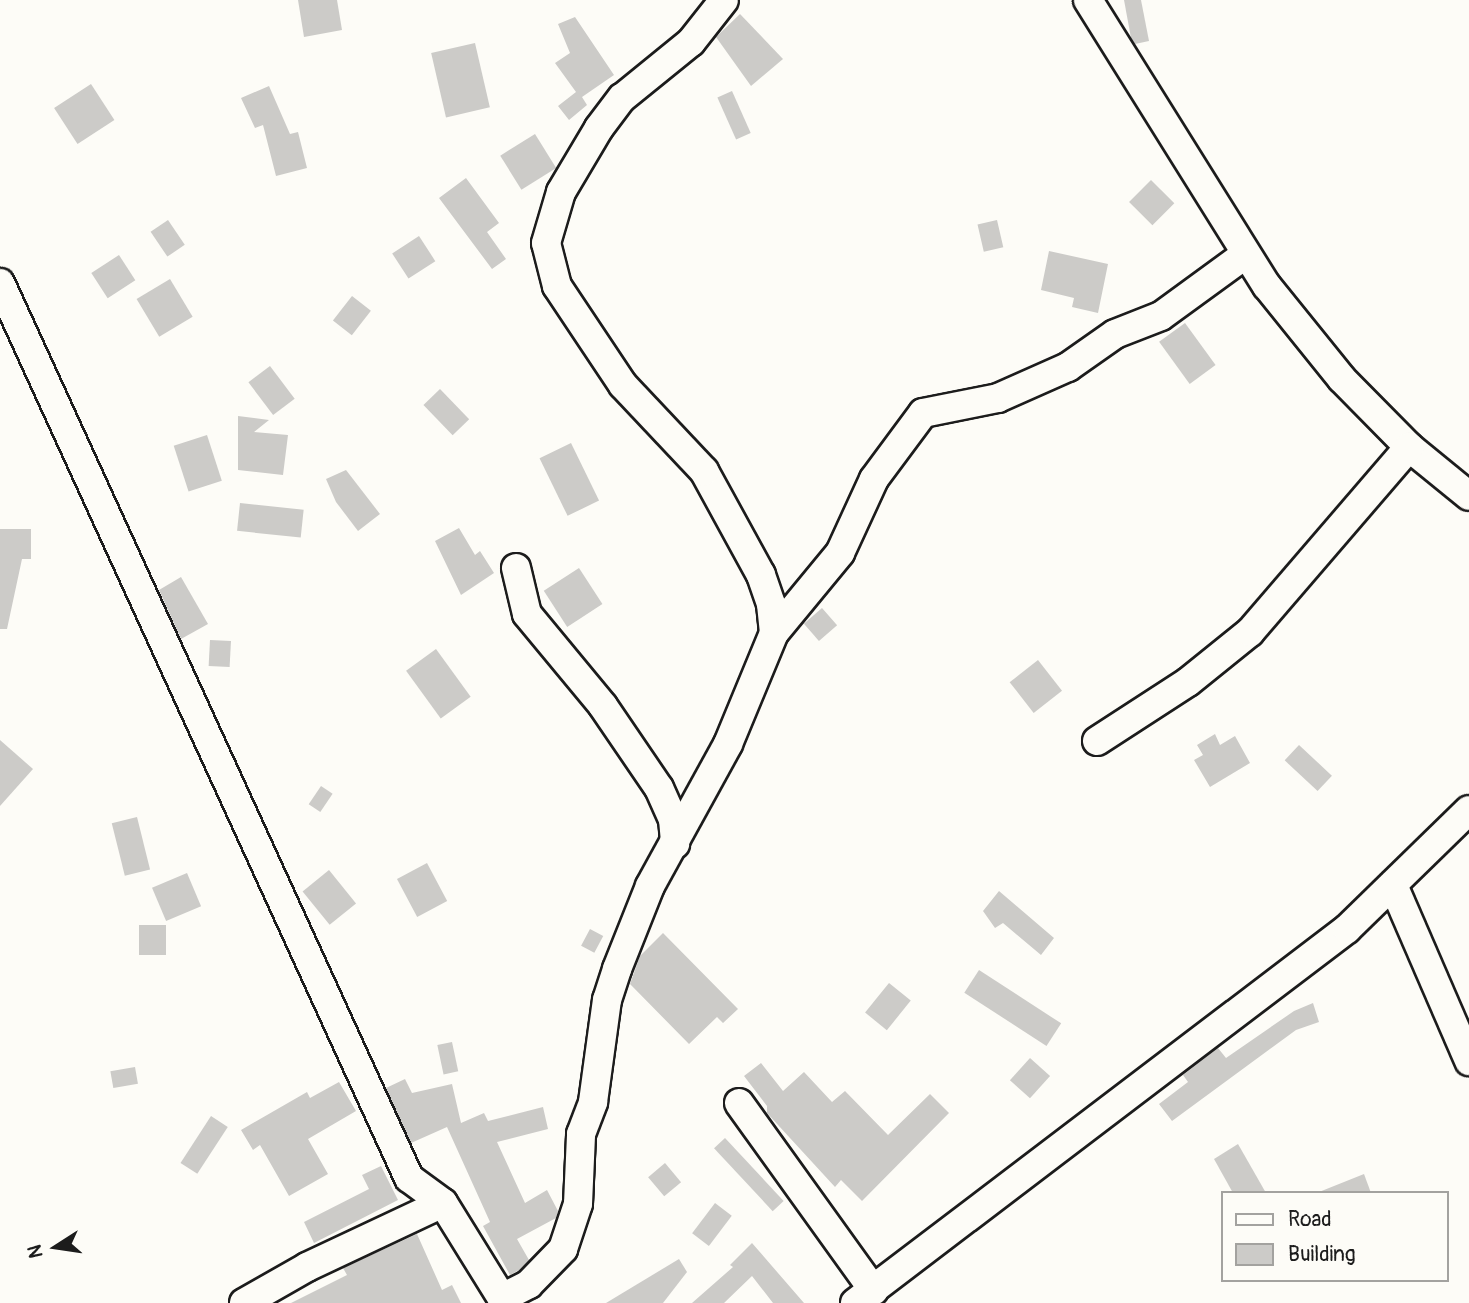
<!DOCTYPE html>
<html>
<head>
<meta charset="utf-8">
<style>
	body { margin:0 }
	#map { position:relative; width:1469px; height:1303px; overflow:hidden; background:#fdfcf7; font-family:Pangolin,sans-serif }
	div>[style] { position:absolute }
	.building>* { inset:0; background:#cccbc8; transform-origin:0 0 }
	.roads { filter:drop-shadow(2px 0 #1c1c1c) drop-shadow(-2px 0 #1c1c1c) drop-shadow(0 2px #1c1c1c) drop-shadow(0 -2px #1c1c1c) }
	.minor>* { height:28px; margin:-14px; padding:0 14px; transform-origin:14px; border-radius:14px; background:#fdfcf7 }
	span { translate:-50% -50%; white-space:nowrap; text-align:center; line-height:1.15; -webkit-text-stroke:5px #fdfcf7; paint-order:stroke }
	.legend { position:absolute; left:1221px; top:1191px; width:228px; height:91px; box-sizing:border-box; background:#fdfcf7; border:2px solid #a3a29f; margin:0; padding:9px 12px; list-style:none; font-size:21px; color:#1c1c1c }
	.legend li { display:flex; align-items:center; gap:14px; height:35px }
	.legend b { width:35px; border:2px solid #a3a29f }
	.north { position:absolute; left:21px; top:1212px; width:70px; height:70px; -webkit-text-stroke:5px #fdfcf7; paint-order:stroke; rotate:258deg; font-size:19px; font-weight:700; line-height:28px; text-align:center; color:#1c1c1c }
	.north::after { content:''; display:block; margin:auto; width:24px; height:32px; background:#1c1c1c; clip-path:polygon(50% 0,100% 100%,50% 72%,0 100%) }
</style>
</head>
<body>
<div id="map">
	<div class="building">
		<div style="clip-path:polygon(298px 0,337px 0,342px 30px,304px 37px)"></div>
		<div style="clip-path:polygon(1124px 0,1141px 0,1149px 41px,1135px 44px,1131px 38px)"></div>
		<div style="clip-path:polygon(740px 14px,783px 59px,751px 86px,716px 37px)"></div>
		<div style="clip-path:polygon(575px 17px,614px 75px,582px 97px,587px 105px,569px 120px,558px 106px,576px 92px,555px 63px,570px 53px,558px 24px)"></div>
		<div style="left:475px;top:43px;width:66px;height:45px;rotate:77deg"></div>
		<div style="left:91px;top:84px;width:43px;height:44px;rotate:57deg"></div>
		<div style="clip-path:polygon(269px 86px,290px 134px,298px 132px,307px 168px,276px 176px,263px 125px,255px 128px,241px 98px)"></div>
		<div style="left:732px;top:91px;width:46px;height:16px;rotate:66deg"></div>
		<div style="left:535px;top:134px;width:40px;height:41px;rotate:58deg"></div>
		<div style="clip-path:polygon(466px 178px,499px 223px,487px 232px,506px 259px,492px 269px,439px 198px)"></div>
		<div style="left:1151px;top:180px;width:33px;height:31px;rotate:45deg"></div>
		<div style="left:168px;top:220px;width:30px;height:21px;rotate:56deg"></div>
		<div style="left:997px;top:220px;width:28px;height:20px;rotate:77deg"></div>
		<div style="left:419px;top:236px;width:30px;height:32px;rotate:57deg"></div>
		<div style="clip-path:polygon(1049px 251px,1108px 264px,1098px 313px,1072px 307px,1074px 298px,1041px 290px)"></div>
		<div style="left:119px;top:255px;width:30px;height:33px;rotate:57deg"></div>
		<div style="left:170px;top:279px;width:44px;height:39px;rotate:59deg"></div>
		<div style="left:352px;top:296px;width:24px;height:31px;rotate:38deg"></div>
		<div style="left:1185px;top:323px;width:52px;height:32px;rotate:54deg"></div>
		<div style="left:270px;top:366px;width:41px;height:27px;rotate:53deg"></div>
		<div style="left:440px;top:389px;width:42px;height:23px;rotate:46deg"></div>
		<div style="clip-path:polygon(238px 416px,269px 420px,254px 432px,288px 435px,283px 475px,238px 470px)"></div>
		<div style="left:207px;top:435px;width:48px;height:35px;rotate:72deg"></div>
		<div style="left:571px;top:443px;width:64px;height:35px;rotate:64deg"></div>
		<div style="clip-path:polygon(346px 470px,380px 514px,358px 531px,336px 502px,326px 479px)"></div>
		<div style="left:240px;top:503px;width:64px;height:28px;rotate:6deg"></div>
		<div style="clip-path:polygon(459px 528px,475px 555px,480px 551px,494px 573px,461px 595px,435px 541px)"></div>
		<div style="clip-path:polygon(0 529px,31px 529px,31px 559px,22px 559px,7px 629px,0 629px)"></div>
		<div style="left:579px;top:568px;width:43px;height:42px;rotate:57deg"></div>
		<div style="clip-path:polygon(181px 577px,208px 624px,181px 639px,159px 590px)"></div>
		<div style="left:822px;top:608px;width:23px;height:24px;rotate:49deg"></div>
		<div style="left:210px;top:640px;width:21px;height:26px;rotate:3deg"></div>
		<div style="left:436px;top:649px;width:59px;height:37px;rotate:54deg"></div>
		<div style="left:1038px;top:660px;width:39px;height:36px;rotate:52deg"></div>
		<div style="clip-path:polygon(1215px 734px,1220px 745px,1235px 736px,1250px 763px,1210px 787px,1194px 760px,1203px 755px,1197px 745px)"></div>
		<div style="clip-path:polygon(0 740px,33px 769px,0 806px)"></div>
		<div style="left:1299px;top:745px;width:45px;height:21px;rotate:43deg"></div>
		<div style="left:321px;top:786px;width:14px;height:22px;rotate:34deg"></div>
		<div style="left:137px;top:817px;width:54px;height:26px;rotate:76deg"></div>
		<div style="left:427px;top:863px;width:43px;height:34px;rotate:62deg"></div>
		<div style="left:329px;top:870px;width:43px;height:34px;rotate:51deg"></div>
		<div style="left:187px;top:873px;width:36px;height:38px;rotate:67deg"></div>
		<div style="clip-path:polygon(999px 891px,1054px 938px,1041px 955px,1003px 923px,995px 928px,983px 911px)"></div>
		<div style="left:139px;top:925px;width:27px;height:30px"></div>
		<div style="left:590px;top:929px;width:15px;height:19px;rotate:28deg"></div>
		<div style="clip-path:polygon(663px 933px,738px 1009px,723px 1023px,717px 1017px,689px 1044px,630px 984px,640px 956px)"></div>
		<div style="left:979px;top:970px;width:98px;height:27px;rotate:33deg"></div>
		<div style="left:889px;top:983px;width:28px;height:38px;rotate:39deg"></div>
		<div style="clip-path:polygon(1313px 1003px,1319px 1022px,1296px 1030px,1172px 1121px,1159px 1104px,1188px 1082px,1183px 1075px,1218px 1048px,1226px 1058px,1294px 1011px)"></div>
		<div style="left:452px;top:1042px;width:30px;height:15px;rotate:78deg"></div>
		<div style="left:1030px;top:1058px;width:27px;height:30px;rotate:42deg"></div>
		<div style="clip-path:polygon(761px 1063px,783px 1091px,804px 1072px,832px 1102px,845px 1091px,888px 1135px,930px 1094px,949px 1113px,862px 1201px,841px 1180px,835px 1187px,767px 1113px,767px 1106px,744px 1076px)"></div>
		<div style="left:135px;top:1067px;width:17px;height:25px;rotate:80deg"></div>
		<div style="clip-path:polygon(405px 1079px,412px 1093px,452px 1084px,461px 1123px,484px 1113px,488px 1121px,543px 1107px,548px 1129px,497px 1142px,525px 1203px,547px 1190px,558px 1211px,556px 1218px,517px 1239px,529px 1260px,519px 1270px,510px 1275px,483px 1226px,490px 1222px,447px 1127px,411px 1143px,386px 1088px)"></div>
		<div style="clip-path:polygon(339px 1082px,356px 1111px,308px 1139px,328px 1174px,289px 1196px,260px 1145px,253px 1150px,241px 1130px,307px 1092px,310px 1098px)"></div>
		<div style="left:211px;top:1116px;width:20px;height:56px;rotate:33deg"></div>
		<div style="left:725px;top:1138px;width:86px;height:15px;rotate:47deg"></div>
		<div style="clip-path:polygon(1238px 1144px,1266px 1193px,1233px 1193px,1214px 1159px)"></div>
		<div style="left:665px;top:1163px;width:25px;height:22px;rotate:50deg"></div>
		<div style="clip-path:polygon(381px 1166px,398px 1200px,314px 1243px,304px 1222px,369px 1189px,362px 1175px)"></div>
		<div style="clip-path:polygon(1364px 1174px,1371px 1193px,1319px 1193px,1319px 1192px)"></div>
		<div style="left:715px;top:1203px;width:21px;height:38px;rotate:37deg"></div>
		<div style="clip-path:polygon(417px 1234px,442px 1290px,452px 1285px,461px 1303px,291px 1303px,347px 1275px,343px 1268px)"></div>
		<div style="clip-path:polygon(752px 1243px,804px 1303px,773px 1303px,752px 1276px,724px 1303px,692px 1303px,733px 1267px,730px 1265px)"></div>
		<div style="clip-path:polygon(679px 1259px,687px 1272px,663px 1303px,606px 1303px)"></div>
	</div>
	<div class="roads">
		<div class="minor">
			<div style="left:1088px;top:0;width:337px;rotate:58deg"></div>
			<div style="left:1267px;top:286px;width:119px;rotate:51.1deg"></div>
			<div style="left:1342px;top:379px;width:95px;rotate:45.4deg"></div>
			<div style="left:1409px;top:447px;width:77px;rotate:39.2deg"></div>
			<div style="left:0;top:283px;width:984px;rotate:65.44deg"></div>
			<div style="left:409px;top:1178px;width:42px;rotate:36.3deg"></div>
			<div style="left:443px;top:1203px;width:118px;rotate:58.2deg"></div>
			<div style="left:516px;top:568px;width:47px;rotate:76.6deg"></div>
			<div style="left:527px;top:614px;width:119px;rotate:50.4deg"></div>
			<div style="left:603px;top:706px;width:99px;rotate:55.7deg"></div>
			<div style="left:659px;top:788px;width:34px;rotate:66deg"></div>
			<div style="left:673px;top:819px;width:25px;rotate:85deg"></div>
			<div style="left:774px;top:633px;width:104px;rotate:-50.5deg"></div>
			<div style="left:840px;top:553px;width:81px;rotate:-65.3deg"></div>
			<div style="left:874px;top:479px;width:82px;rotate:-53.4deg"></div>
			<div style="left:923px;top:413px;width:76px;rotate:-11.3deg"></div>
			<div style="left:998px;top:398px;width:77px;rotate:-23.9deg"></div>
			<div style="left:1068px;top:367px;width:57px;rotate:-35.1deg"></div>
			<div style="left:1115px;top:334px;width:49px;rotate:-21.4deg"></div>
			<div style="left:1161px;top:316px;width:105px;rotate:-36.1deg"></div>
			<div style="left:1097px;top:741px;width:108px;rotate:-33deg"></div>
			<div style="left:1188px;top:682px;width:80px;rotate:-38.9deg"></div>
			<div style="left:1250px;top:632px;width:244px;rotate:-49.3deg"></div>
			<div style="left:1393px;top:885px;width:192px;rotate:66.6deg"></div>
			<div style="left:739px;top:1103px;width:231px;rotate:54.3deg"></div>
			<div style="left:502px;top:1298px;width:30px;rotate:-27deg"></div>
			<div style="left:529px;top:1284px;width:49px;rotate:-45.8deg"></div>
			<div style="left:563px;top:1249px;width:47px;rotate:-71.6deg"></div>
			<div style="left:578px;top:1204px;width:70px;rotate:-87.5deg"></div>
			<div style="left:581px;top:1134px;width:34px;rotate:-69deg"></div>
			<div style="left:593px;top:1102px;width:103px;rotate:-82.2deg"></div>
			<div style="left:607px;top:1000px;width:33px;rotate:-72deg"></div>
			<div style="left:617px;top:969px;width:89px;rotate:-68.3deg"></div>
			<div style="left:650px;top:886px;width:162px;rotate:-61.2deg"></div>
			<div style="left:728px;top:744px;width:120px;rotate:-67.5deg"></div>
			<div style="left:774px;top:633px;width:29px;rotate:-96deg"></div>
			<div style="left:771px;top:604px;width:31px;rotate:-109deg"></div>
			<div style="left:761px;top:575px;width:119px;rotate:-118.7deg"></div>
			<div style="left:704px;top:471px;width:118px;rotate:-133.3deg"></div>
			<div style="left:623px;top:385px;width:119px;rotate:-123.7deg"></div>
			<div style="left:557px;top:286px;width:44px;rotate:-104.3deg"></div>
			<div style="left:546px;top:243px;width:53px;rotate:-73.6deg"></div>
			<div style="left:561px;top:192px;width:74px;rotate:-59.3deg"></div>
			<div style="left:599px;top:128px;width:38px;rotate:-53deg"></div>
			<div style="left:622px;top:98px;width:89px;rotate:-39.1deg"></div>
			<div style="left:691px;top:42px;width:53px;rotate:-51.8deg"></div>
			<div style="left:244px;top:1303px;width:73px;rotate:-29.7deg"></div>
			<div style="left:307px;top:1267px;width:150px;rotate:-25.2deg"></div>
			<div style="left:855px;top:1303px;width:618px;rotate:-37.24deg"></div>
			<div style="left:1347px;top:929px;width:170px;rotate:-44.3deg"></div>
		</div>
	</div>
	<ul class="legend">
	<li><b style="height:9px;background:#fdfcf7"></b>Road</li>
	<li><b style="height:19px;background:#cccbc8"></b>Building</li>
	</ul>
	<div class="north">N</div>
</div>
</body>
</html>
